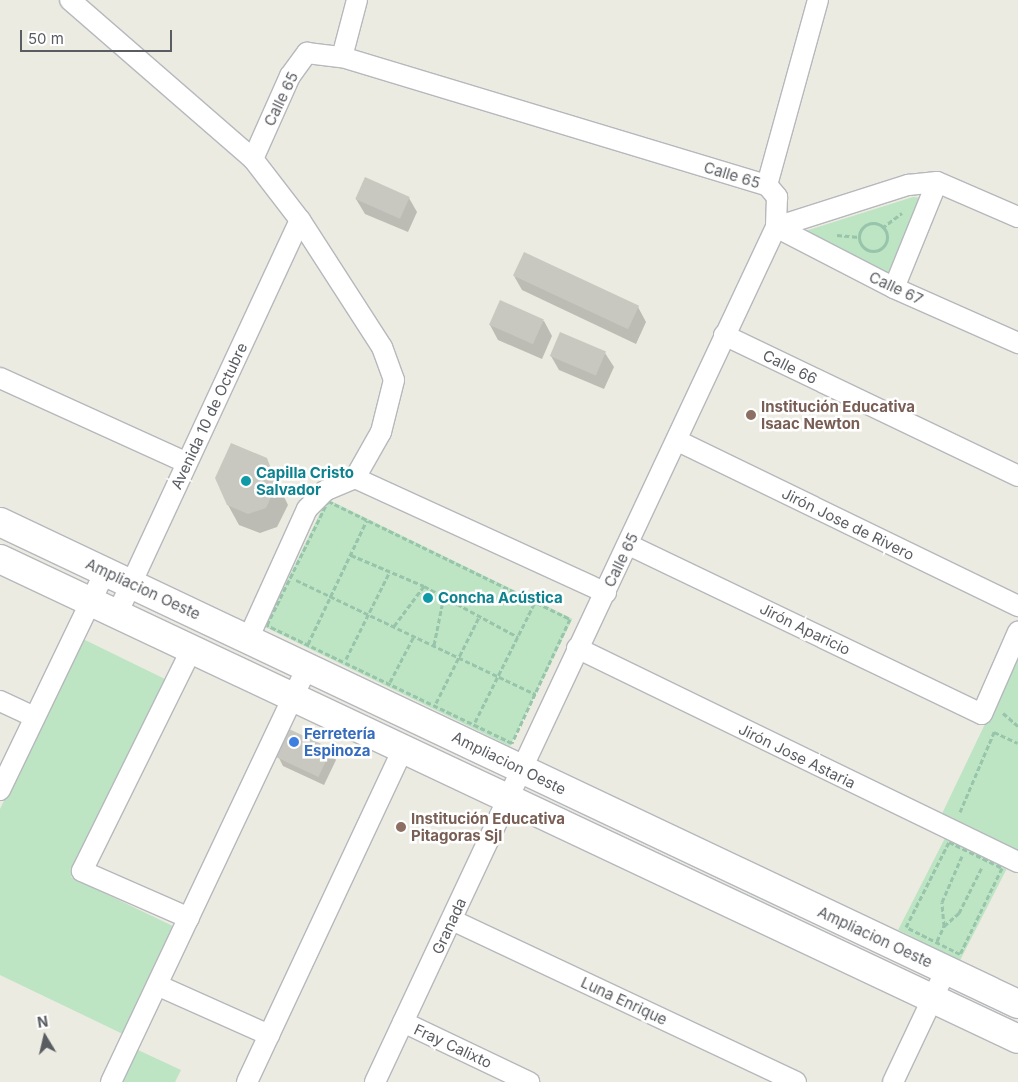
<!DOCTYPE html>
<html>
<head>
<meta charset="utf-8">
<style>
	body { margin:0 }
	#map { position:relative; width:1018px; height:1082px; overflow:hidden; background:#ecebe1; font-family:Inter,sans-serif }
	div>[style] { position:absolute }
	.green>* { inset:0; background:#bde4c3; transform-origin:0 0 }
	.shadow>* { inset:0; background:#0003 }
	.building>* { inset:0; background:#c9c8c0; transform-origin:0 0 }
	.path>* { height:3px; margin-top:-1.5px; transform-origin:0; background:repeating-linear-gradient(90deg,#97c4aa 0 5px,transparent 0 7.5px) }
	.path>.ring { margin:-1.5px; padding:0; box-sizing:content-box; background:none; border:3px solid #97c4aa; border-radius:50% }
	.roads { filter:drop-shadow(1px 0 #b6b8bd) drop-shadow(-1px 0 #b6b8bd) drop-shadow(0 1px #b6b8bd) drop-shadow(0 -1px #b6b8bd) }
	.minor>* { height:20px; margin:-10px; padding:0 10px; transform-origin:10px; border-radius:10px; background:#fff }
	.secondary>* { height:28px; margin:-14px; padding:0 14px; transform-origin:14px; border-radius:14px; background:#fff }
	.dots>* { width:14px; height:14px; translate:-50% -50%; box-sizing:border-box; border:2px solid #fff; border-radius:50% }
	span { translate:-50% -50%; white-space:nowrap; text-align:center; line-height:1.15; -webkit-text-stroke:5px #fff; paint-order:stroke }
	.street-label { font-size:15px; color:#595c61 }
	.education-label { font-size:15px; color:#785e54; font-weight:700 }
	.left { translate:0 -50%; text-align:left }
	.culture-label { font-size:15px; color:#0d838f; font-weight:700 }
	.shop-label { font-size:15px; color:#366cbe; font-weight:700 }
	.north { position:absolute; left:20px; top:1012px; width:50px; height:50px; -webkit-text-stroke:4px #fff; paint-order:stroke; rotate:351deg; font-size:14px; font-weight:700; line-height:20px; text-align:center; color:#595c61 }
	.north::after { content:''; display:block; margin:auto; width:18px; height:22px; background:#595c61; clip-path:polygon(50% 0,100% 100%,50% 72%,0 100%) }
	.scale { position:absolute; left:20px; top:30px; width:152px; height:22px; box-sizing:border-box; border:2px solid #595c61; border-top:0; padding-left:6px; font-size:15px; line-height:18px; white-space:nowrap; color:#595c61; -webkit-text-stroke:4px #fff; paint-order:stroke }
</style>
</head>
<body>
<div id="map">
	<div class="green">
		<div style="clip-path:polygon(913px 197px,922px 198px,891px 280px,802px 232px)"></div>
		<div style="left:327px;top:499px;width:273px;height:142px;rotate:26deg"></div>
		<div style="clip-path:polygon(83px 639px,167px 680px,71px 877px,179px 929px,127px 1036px,0 975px,0 809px)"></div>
		<div style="clip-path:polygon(1018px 655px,1018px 857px,939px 820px)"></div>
		<div style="left:945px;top:838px;width:69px;height:103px;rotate:27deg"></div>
		<div style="clip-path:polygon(138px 1050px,181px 1070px,175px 1082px,123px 1082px)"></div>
	</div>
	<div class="shadow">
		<div style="clip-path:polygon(409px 198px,417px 212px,408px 232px,365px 214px,356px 199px)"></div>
		<div style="clip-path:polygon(514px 276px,638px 307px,646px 322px,636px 344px,522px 290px)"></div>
		<div style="clip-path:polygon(544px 321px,552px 336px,542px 359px,498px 340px,490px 325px)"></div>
		<div style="clip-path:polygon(605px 353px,614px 367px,604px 389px,559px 370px,551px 356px)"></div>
		<div style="clip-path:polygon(evenodd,266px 459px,288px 505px,277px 527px,260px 533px,239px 525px,228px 505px,266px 459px,272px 475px,275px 475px,281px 490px,278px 491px,272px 475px)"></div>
		<div style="clip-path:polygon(331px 750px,336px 760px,324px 785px,283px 766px,278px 756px)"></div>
	</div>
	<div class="building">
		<div style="left:365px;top:177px;width:49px;height:24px;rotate:24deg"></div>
		<div style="left:524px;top:252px;width:127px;height:26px;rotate:25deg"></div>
		<div style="left:500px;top:300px;width:48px;height:27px;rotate:24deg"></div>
		<div style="left:560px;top:332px;width:50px;height:26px;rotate:23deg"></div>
		<div style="clip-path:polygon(231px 443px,267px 458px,277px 484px,266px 508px,248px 514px,227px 505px,215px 478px)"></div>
		<div style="left:289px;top:729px;width:47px;height:31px;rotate:25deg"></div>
	</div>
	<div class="path">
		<div class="ring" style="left:859px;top:223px;width:25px;height:25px"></div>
		<div style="left:882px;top:228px;width:25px;rotate:-37deg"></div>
		<div style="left:837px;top:235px;width:22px;rotate:5deg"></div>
		<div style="left:328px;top:501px;width:269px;rotate:26deg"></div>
		<div style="left:570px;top:619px;width:137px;rotate:115.1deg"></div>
		<div style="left:512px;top:743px;width:272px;rotate:-154.3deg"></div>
		<div style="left:267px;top:625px;width:138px;rotate:-63.8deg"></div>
		<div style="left:351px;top:555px;width:79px;rotate:23deg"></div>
		<div style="left:424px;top:586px;width:107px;rotate:28.5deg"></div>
		<div style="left:296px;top:580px;width:265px;rotate:25.5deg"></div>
		<div style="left:394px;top:626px;width:50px;rotate:-53.1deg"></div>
		<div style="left:308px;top:644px;width:137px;rotate:-64.6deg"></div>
		<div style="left:434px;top:645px;width:50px;rotate:-78.5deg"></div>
		<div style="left:346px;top:659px;width:96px;rotate:-63.4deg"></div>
		<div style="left:390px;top:682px;width:52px;rotate:-62.4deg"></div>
		<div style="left:436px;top:703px;width:96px;rotate:-63.4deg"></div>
		<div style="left:1003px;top:713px;width:20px;rotate:41deg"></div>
		<div style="left:475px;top:722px;width:134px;rotate:-63.4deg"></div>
		<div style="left:994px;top:732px;width:26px;rotate:25deg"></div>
		<div style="left:960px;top:812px;width:89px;rotate:-66.9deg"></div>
		<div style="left:949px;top:842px;width:59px;rotate:26.1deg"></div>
		<div style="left:1002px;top:868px;width:96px;rotate:116deg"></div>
		<div style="left:960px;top:954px;width:60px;rotate:-153.4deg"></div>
		<div style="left:906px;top:927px;width:95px;rotate:-63.2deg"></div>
		<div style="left:944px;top:926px;width:24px;rotate:-95deg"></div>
		<div style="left:942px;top:902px;width:50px;rotate:-66.5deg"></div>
		<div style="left:937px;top:941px;width:17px;rotate:-65deg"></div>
		<div style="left:944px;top:926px;width:20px;rotate:-41deg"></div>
		<div style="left:959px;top:913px;width:51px;rotate:-63.4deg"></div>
	</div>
	<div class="roads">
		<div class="minor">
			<div style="left:70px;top:0;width:242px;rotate:41deg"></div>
			<div style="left:253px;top:159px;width:77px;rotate:52.4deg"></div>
			<div style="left:300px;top:220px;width:151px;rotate:57.2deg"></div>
			<div style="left:382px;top:347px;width:35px;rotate:70deg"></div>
			<div style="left:394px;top:380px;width:54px;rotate:104deg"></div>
			<div style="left:381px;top:432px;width:53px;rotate:119.5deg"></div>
			<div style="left:355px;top:478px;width:33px;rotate:157deg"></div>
			<div style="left:325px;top:491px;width:25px;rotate:135deg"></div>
			<div style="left:307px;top:509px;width:143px;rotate:114.4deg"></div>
			<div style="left:342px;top:57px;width:59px;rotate:-75.3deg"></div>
			<div style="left:253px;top:159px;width:91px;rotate:-66deg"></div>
			<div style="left:290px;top:76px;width:29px;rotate:-54deg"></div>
			<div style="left:307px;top:53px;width:35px;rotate:7deg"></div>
			<div style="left:342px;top:57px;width:444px;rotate:16.8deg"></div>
			<div style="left:767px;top:185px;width:16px;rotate:50deg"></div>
			<div style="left:777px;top:197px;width:30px;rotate:92deg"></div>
			<div style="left:776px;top:227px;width:944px;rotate:115.13deg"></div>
			<div style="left:767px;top:185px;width:192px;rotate:-74.6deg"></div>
			<div style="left:776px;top:227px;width:133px;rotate:27.3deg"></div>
			<div style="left:894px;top:288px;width:136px;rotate:23.9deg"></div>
			<div style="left:776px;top:227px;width:139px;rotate:-17.7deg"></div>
			<div style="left:908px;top:185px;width:29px;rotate:-6deg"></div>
			<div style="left:937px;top:182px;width:88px;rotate:23.4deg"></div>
			<div style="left:894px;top:288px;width:114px;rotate:-67.9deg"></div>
			<div style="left:724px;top:335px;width:326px;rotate:25.6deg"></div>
			<div style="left:0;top:378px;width:205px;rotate:24.4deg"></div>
			<div style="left:678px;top:441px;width:378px;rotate:25.9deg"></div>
			<div style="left:355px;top:478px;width:276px;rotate:24.6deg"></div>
			<div style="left:629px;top:545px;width:391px;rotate:25.6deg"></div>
			<div style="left:982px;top:714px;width:90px;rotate:-66.3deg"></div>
			<div style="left:118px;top:612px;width:432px;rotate:-65.1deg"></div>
			<div style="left:577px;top:648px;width:490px;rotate:25.9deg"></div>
			<div style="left:0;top:701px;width:38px;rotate:25deg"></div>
			<div style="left:0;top:790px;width:242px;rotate:-64.3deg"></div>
			<div style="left:189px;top:918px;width:117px;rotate:-156.3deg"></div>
			<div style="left:82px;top:871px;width:249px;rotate:-63.7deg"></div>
			<div style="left:452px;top:920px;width:380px;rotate:25.2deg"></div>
			<div style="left:157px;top:985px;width:123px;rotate:24.1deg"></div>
			<div style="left:403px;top:1022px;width:140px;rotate:25.5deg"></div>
			<div style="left:111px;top:1082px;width:459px;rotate:-64.7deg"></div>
			<div style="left:247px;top:1082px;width:368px;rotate:-64.9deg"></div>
			<div style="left:893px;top:1082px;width:124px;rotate:-64.7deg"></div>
		</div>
		<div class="secondary">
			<div style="left:0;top:522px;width:1126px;rotate:25.34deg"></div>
			<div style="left:0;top:559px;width:1125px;rotate:25.24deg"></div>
		</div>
	</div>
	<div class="dots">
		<div style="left:751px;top:415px;background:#8d6e63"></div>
		<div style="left:246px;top:481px;background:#0f9aa8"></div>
		<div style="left:428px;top:598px;background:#0f9aa8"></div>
		<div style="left:294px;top:742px;background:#3f7fe0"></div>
		<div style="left:401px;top:827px;background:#8d6e63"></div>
	</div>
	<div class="street-label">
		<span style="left:281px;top:99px;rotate:-64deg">Calle 65</span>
		<span style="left:732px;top:175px;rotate:17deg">Calle 65</span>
		<span style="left:896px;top:288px;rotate:25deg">Calle 67</span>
		<span style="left:790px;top:367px;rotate:26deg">Calle 66</span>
		<span style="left:209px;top:416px;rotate:-65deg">Avenida 10 de Octubre</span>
		<span style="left:848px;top:524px;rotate:26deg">Jirón Jose de Rivero</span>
		<span style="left:621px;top:560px;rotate:-64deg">Calle 65</span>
		<span style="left:143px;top:589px;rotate:25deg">Ampliacion Oeste</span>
		<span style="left:805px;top:629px;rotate:26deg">Jirón Aparicio</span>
		<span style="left:797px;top:756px;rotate:26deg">Jirón Jose Astaria</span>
		<span style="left:509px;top:763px;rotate:26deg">Ampliacion Oeste</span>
		<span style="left:449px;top:926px;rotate:-65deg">Granada</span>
		<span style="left:875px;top:937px;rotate:25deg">Ampliacion Oeste</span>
		<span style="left:624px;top:1001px;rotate:25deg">Luna Enrique</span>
		<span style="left:453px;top:1046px;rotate:25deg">Fray Calixto</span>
	</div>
	<div class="education-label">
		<span class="left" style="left:761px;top:415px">Institución Educativa<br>Isaac Newton</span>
		<span class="left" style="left:411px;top:827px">Institución Educativa<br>Pitagoras Sjl</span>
	</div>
	<div class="culture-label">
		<span class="left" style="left:256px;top:481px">Capilla Cristo<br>Salvador</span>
		<span class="left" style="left:438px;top:598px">Concha Acústica</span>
	</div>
	<div class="shop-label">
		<span class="left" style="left:304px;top:742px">Ferretería<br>Espinoza</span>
	</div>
	<div class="north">N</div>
	<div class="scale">50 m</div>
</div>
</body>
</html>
